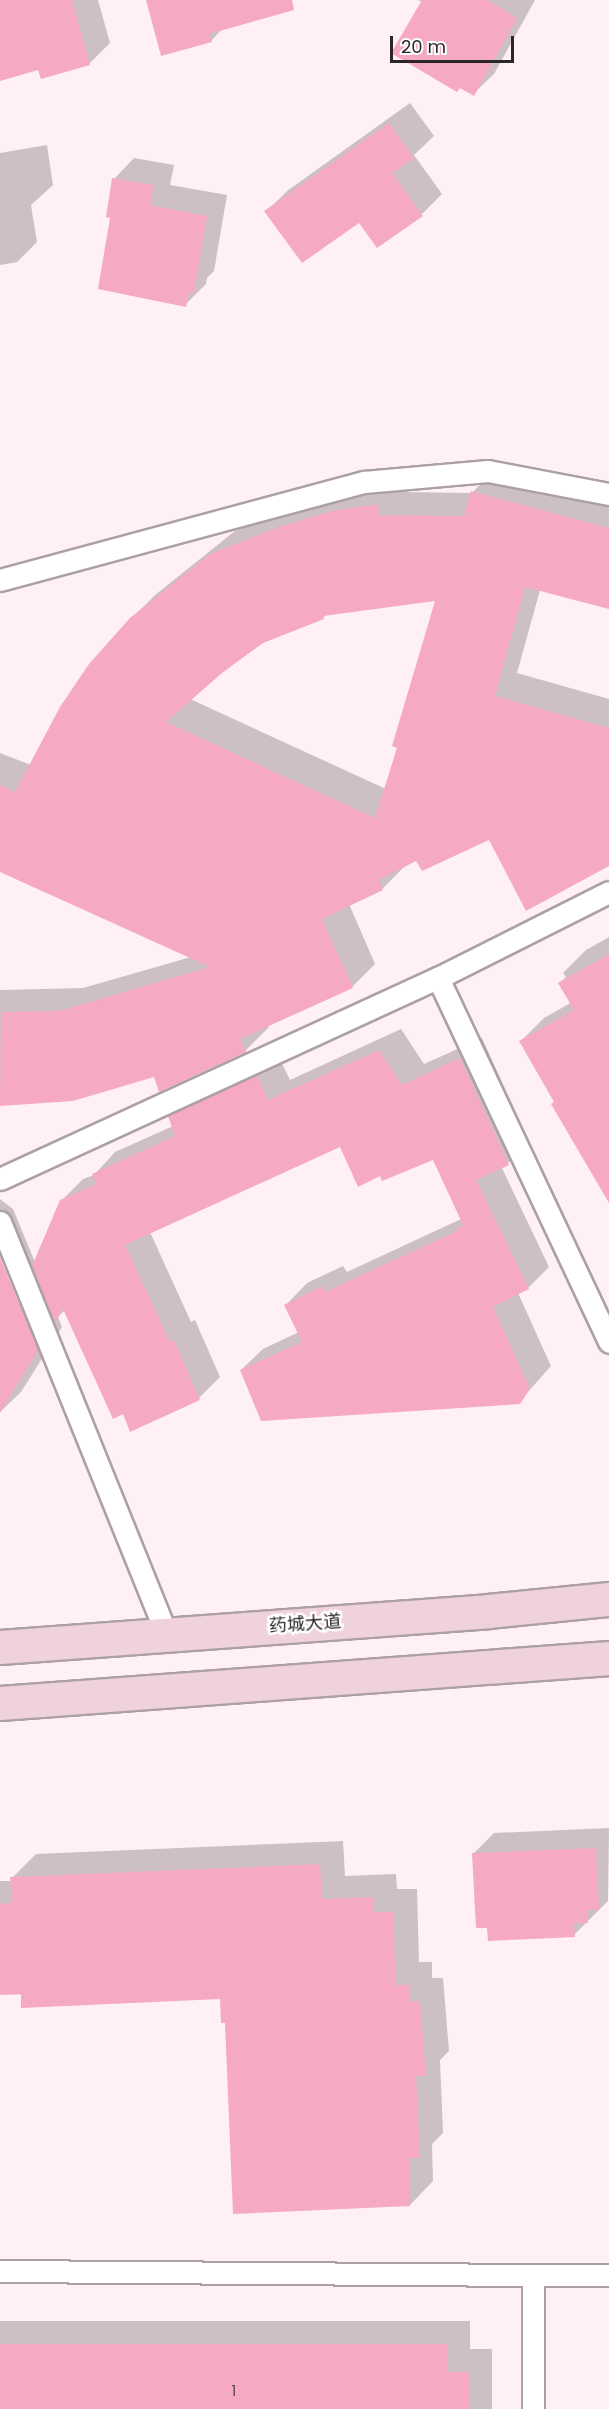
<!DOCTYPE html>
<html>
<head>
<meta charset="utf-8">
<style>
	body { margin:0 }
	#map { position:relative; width:609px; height:2409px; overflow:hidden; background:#fff0f4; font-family:Poppins,"Noto Sans SC",sans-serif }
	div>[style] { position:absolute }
	.shadow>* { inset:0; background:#0003 }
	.building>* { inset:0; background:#f5aac2 }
	.roads { filter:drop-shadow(2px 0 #ada0a3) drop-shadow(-2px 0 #ada0a3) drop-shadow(0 2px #ada0a3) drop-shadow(0 -2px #ada0a3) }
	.service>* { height:21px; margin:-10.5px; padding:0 10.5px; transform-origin:10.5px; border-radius:10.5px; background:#fff }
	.secondary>* { height:33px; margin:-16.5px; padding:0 16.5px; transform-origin:16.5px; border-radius:16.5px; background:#efd2dc }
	span { translate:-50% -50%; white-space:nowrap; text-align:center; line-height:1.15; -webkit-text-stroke:5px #fff; paint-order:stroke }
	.number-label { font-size:15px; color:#5e474e }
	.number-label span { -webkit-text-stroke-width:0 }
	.street-label { font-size:18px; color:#2b2627 }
	.scale { position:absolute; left:390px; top:36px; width:124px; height:27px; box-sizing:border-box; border:3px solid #2b2627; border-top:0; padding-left:8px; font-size:18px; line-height:21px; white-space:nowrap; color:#2b2627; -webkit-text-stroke:4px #fff; paint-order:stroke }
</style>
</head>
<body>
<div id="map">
	<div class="shadow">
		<div style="clip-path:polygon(0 0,98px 0,110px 43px,89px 64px,39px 68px,0 79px)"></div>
		<div style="clip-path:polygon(147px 0,293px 0,267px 7px,223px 28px,211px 41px)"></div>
		<div style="clip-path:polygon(418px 0,535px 0,494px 74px,473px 94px,422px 2px)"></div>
		<div style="clip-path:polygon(410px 103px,434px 136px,414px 155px,442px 194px,422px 214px,266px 212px,287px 191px)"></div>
		<div style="clip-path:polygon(47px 145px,53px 185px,31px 205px,37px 242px,17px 262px,0 265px,0 153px)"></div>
		<div style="clip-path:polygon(134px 158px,174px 165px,170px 185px,227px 195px,214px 271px,207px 278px,206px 284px,185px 305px,112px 217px,114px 179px)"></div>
		<div style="clip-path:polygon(evenodd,495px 469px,609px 499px,609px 608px,540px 590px,517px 673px,609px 699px,609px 864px,490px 838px,417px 859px,405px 866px,382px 889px,349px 904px,375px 964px,352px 987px,267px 1025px,269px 1027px,245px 1051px,73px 1099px,0 1104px,0 990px,83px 988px,191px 957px,0 870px,0 753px,31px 765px,131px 619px,155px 595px,235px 531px,307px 503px,401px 482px,402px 492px,472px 493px,495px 469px,437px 599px,386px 789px,190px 699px,221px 671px,263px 642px,323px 618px,327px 614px,437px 599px)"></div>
		<div style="clip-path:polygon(609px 937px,609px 1191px,521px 1041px,544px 1018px,572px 1002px,560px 983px,566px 977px,563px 973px,586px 950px)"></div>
		<div style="clip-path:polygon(401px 1029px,424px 1064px,482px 1038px,529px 1142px,508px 1163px,501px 1166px,549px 1267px,528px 1288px,518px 1293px,551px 1366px,519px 1402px,241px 1370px,263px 1349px,299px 1332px,286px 1305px,307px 1283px,343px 1266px,347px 1272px,461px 1219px,434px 1158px,381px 1174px,340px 1145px,150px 1232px,191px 1322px,195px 1320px,220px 1377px,199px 1398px,123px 1412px,65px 1310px,58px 1317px,62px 1327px,21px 1392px,0 1412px,0 1262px,17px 1304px,21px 1304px,0 1254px,0 1199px,13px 1209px,35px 1262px,61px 1201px,83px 1179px,94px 1175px,115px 1152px,173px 1126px,170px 1116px,191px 1095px,278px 1055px,290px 1080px)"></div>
		<div style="clip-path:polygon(609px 1828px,608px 1901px,574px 1935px,488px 1927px,473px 1854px,494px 1833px)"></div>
		<div style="clip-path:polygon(343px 1841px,345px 1876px,396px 1874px,397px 1889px,417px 1889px,419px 1962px,432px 1962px,432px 1978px,443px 1978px,449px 2051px,440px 2060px,443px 2133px,432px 2144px,433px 2181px,410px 2205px,226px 2022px,221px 1998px,0 1994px,0 1881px,12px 1881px,12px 1878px,36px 1854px)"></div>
		<div style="clip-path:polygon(0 2321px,470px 2321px,470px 2349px,492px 2349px,492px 2409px,0 2409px)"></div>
	</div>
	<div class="building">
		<div style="clip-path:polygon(0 0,72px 0,90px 65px,41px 79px,38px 70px,0 81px)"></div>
		<div style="clip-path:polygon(146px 0,292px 0,294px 10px,209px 34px,212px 42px,161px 56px)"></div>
		<div style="clip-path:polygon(422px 0,487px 0,517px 18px,474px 96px,460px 88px,457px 92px,391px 53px)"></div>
		<div style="clip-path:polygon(389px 123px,414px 158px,392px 173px,423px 216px,377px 248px,359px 223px,302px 263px,264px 211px)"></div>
		<div style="clip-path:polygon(112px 178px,154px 185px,150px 205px,207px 216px,194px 293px,189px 292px,186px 307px,98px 289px,110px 218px,106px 217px)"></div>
		<div style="clip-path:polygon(evenodd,471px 491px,609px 528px,609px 609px,525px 587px,495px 696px,609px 728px,609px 866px,526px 911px,489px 840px,422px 871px,416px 861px,379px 880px,383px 890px,322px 919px,353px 988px,240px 1039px,246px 1052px,159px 1092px,154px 1077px,73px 1101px,0 1106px,1px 1012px,59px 1011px,210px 967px,0 872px,0 785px,15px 792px,60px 707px,89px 664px,130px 618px,210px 554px,282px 526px,332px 511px,378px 504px,379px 515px,464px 516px,471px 491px,435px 601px,392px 746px,397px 748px,375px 818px,166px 722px,222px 673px,263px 643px,324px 619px,323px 616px,435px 601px)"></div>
		<div style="clip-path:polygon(609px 954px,609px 1203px,551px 1104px,554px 1102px,519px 1041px,574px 1010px,558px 983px)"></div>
		<div style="clip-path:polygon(379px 1050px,402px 1085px,460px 1058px,509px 1165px,476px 1180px,529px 1289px,493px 1307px,530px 1389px,520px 1404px,261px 1421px,240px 1370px,302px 1342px,284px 1305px,322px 1286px,325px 1292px,457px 1231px,456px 1229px,463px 1225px,433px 1160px,382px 1181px,380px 1176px,358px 1187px,340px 1147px,125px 1245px,170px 1342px,174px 1340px,200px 1400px,130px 1432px,123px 1414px,113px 1419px,63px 1309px,54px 1323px,32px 1266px,60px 1200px,96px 1184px,92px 1174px,175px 1136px,168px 1116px,257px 1075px,268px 1100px)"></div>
		<div style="clip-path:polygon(0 1257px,38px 1350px,0 1413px)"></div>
		<div style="clip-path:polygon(596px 1848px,599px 1910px,588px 1910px,588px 1923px,574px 1923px,575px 1937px,488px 1941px,487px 1928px,476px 1928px,472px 1853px)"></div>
		<div style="clip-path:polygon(320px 1864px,322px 1899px,373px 1897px,374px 1912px,393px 1912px,396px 1985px,409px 1985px,409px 2001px,420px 2001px,426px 2076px,416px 2076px,420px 2158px,409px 2158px,410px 2206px,233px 2214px,225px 2023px,221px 2023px,220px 1999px,21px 2008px,21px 1994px,0 1995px,0 1904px,12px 1903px,10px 1877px)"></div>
		<div style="clip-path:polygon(0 2344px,447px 2344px,447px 2372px,469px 2372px,469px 2409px,0 2409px)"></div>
	</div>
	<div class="roads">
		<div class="service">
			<div style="left:0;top:580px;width:377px;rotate:-15.1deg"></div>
			<div style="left:364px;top:482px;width:124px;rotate:-5.1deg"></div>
			<div style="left:488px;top:471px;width:123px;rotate:10.8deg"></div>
			<div style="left:438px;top:978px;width:402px;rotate:64.8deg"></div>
			<div style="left:0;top:1179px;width:482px;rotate:-24.7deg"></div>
			<div style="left:438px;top:978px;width:191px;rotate:-26.7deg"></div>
			<div style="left:0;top:1222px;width:445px;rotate:68deg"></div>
			<div style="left:0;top:2271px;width:533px;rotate:0.43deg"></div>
			<div style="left:533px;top:2409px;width:134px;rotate:-90deg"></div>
			<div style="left:533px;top:2275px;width:76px"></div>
		</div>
		<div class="secondary">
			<div style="left:0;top:1647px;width:489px;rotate:-4.2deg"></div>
			<div style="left:488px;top:1611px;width:122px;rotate:-5.7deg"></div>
			<div style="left:0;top:1703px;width:611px;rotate:-4.23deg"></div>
		</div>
	</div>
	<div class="number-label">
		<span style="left:234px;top:2391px">1</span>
	</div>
	<div class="street-label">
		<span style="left:305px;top:1624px;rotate:-4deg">药城大道</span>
	</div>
	<div class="scale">20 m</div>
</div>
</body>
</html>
